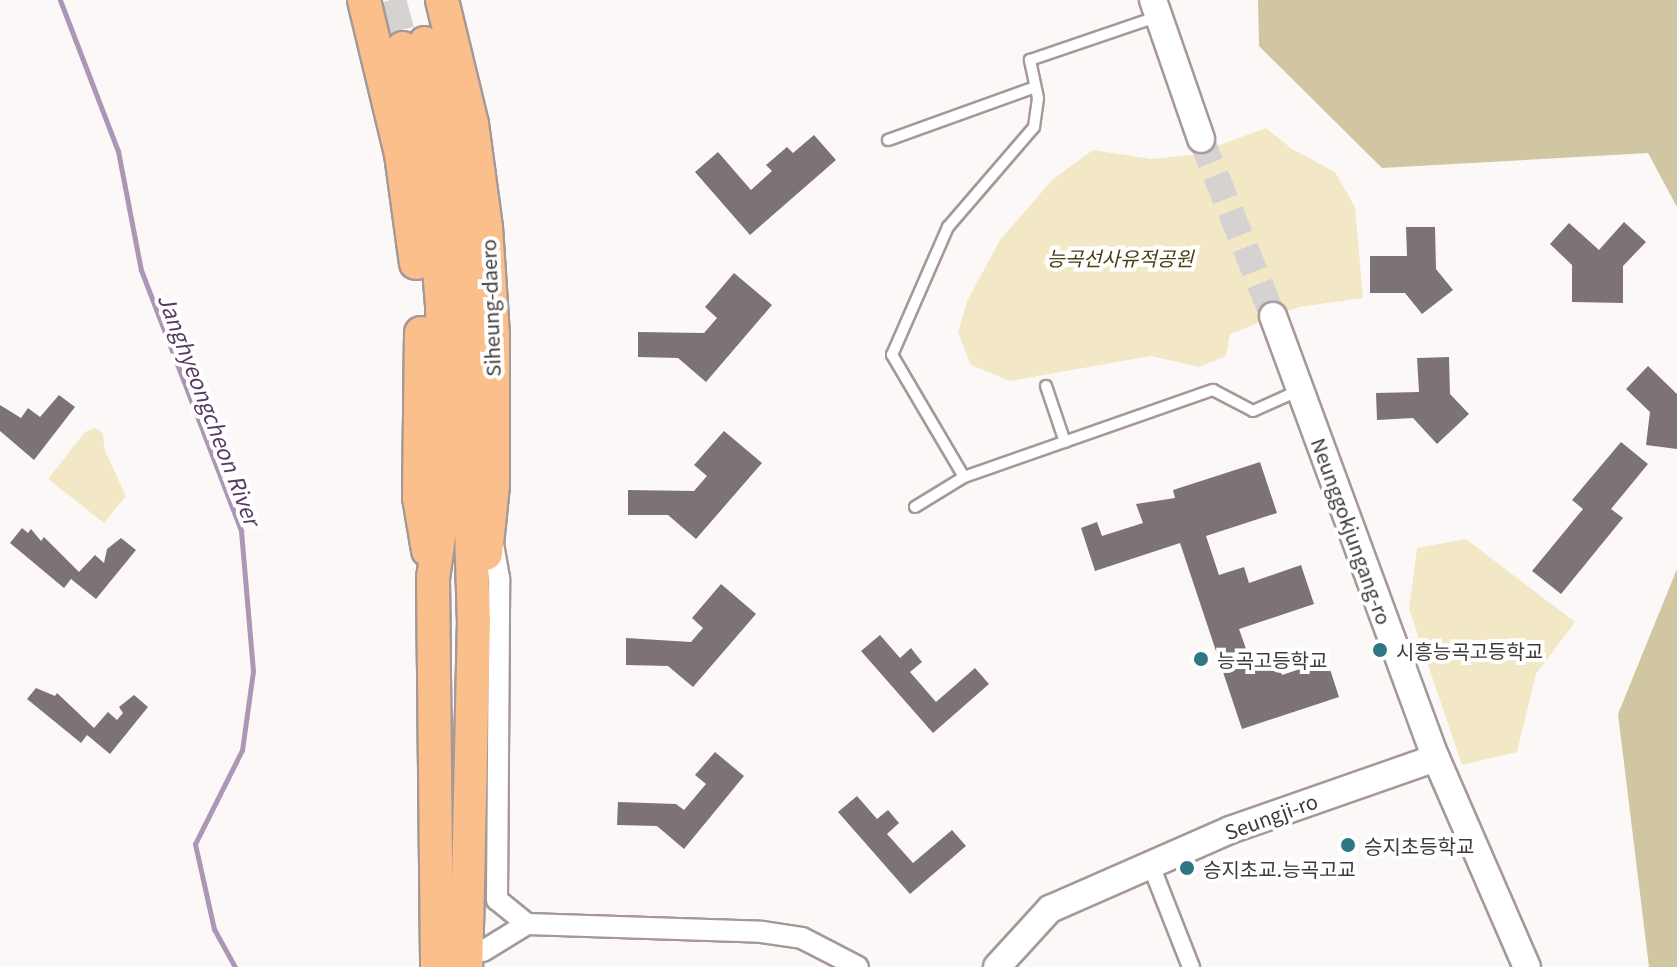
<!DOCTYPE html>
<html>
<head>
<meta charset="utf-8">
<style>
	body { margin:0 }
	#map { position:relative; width:1677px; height:967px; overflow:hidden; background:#fdf8f8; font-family:Georgia,"Noto Sans KR",serif }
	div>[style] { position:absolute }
	.green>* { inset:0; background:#f3e8c6 }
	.forest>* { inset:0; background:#d1c6a2 }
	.stream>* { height:5px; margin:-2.5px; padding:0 2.5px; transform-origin:2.5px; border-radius:2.5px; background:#ac96b5 }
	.building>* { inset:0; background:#7d7377 }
	.tertiary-tunnel>* { height:26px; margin-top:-13px; transform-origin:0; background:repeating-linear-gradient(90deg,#d7d2d2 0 26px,transparent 0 39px) }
	.primary-tunnel>* { height:32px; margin-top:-16px; transform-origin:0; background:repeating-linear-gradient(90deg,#d7d2d2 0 32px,transparent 0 48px) }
	.roads { filter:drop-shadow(2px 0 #a59998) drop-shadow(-2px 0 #a59998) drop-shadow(0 2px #a59998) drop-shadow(0 -2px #a59998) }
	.service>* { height:10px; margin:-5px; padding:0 5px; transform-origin:5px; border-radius:5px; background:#fff }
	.pedestrian>* { height:16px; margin:-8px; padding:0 8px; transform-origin:8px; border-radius:8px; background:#fff }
	.minor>* { height:20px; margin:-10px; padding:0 10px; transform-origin:10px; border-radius:10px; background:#fff }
	.tertiary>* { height:26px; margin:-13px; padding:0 13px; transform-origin:13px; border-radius:13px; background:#fff }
	.primary>* { height:32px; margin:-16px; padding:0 16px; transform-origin:16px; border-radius:16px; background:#fbbf8b }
	.dots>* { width:22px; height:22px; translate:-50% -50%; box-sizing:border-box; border:4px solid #fff; border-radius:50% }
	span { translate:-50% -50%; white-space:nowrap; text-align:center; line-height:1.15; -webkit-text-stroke:8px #fff; paint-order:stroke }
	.park-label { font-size:20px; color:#4b3e11; font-style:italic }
	.street-label { font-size:20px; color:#3f3a3a }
	.poi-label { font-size:20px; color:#3f3a3a }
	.left { translate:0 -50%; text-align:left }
	.water-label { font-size:22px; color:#583864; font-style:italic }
</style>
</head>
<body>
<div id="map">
	<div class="green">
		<div style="clip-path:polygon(1266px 128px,1292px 149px,1335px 172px,1355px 207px,1363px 298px,1299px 307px,1230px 334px,1226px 356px,1199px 367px,1151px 356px,1010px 381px,971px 365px,958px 333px,967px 301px,1000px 240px,1053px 179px,1093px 150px,1151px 159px,1192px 155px)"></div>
		<div style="clip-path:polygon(95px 428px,103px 433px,105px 451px,126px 496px,104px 523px,48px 479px,85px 432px)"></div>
		<div style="clip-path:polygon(1466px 539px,1575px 622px,1536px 674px,1517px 752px,1462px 765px,1409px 609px,1417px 548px)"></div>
	</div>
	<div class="forest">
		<div style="clip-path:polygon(1258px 0,1677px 0,1677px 207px,1648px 153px,1382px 168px,1259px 46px)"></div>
		<div style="clip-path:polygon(1677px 569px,1677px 967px,1649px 967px,1618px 714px)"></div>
	</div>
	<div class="stream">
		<div style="left:60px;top:0;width:162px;rotate:69deg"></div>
		<div style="left:118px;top:151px;width:121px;rotate:79.1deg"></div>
		<div style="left:141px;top:270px;width:280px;rotate:69deg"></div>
		<div style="left:241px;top:531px;width:141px;rotate:85.1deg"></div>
		<div style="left:253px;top:671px;width:80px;rotate:97.9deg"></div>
		<div style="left:242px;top:750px;width:105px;rotate:116.6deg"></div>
		<div style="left:195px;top:844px;width:87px;rotate:77.4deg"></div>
		<div style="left:214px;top:929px;width:43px;rotate:61.1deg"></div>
	</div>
	<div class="building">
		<div style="clip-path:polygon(814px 135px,836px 160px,750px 235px,695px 172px,718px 152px,751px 190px,772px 171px,766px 165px,787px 147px,793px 153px)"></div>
		<div style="clip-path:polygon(1624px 222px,1646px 242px,1623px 266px,1623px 303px,1572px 302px,1572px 265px,1550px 244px,1569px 223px,1599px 250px)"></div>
		<div style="clip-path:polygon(1406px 227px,1435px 227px,1436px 269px,1453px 290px,1422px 314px,1405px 293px,1370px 293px,1370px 256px,1407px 256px)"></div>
		<div style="clip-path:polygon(734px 273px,772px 305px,706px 382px,678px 358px,638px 357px,638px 332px,704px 333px,717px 318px,705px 307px)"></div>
		<div style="clip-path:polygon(1449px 357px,1450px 394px,1469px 414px,1437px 444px,1413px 418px,1377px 420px,1376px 393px,1419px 392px,1417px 358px)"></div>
		<div style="clip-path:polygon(1648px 366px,1677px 394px,1677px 449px,1646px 445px,1650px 412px,1626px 389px)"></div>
		<div style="clip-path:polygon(59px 395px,75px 407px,34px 460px,0 431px,0 405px,21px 418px,28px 408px,40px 417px)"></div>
		<div style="clip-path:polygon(724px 431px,762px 463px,696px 539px,668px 515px,628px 515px,628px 490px,694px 491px,707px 476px,694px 465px)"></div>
		<div style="clip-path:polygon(1621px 442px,1648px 464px,1611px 509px,1623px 518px,1561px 594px,1532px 571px,1583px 509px,1572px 500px)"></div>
		<div style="clip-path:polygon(1260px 462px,1277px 513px,1206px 536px,1219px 575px,1244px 567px,1249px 583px,1301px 565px,1314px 604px,1239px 629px,1251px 663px,1275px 655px,1282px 675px,1327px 660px,1339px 697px,1242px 729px,1180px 543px,1095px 571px,1081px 528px,1097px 522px,1102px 536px,1143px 523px,1136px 504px,1175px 498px,1173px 490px)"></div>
		<div style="clip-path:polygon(22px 528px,28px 533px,31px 529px,41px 541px,44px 537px,79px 572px,95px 555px,104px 563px,107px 549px,121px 538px,136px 550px,96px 599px,71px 579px,64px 588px,10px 543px)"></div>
		<div style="clip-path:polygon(721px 584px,756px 614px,693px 687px,668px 666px,626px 665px,626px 638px,691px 642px,703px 628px,692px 618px)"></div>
		<div style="clip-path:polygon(880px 635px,900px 658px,911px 648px,922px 662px,910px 672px,936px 702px,975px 668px,989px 684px,933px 733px,861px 651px)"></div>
		<div style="clip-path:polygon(36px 688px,55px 696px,57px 693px,94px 728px,108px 712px,117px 720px,123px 713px,119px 707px,134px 695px,148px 707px,110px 754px,87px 735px,81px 743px,27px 699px)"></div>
		<div style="clip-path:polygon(715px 752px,744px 776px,684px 849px,657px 826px,617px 825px,618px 802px,676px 804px,684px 810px,706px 784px,695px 775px)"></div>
		<div style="clip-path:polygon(857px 796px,877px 819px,888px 810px,899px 823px,887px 834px,913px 863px,952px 830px,966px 846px,910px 894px,838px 812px)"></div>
	</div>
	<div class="tertiary-tunnel">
		<div style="left:1201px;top:139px;width:191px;rotate:67.9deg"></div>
	</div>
	<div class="primary-tunnel">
		<div style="left:390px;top:0;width:50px;rotate:74.8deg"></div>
	</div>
	<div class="roads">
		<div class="service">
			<div style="left:888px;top:140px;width:156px;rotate:-19.8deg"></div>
			<div style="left:1046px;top:386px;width:59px;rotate:71.3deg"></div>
			<div style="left:964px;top:477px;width:142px;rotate:-120.5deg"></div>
			<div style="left:892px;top:355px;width:140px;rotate:-66.4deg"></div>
			<div style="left:948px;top:227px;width:132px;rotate:-49.3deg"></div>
			<div style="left:1034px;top:127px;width:29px;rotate:-82deg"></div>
			<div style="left:1038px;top:98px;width:39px;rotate:-102deg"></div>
			<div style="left:1030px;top:60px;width:133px;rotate:-18.8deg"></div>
			<div style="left:915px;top:507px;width:57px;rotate:-31.5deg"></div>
			<div style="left:964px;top:477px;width:264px;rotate:-19.3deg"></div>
			<div style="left:1213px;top:390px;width:45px;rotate:27.7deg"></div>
			<div style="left:1253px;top:411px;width:51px;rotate:-24.1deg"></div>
		</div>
		<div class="pedestrian">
			<div style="left:1150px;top:863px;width:112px;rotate:68.5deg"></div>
		</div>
		<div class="minor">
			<div style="left:527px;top:924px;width:235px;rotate:1.9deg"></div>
			<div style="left:762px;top:932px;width:40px;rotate:8.5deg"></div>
			<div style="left:802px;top:938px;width:63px;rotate:27.4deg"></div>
			<div style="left:483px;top:951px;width:52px;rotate:-31.5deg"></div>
			<div style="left:527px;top:924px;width:38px;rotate:-141deg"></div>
			<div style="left:497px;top:900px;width:322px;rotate:-89.6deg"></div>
			<div style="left:499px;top:578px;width:39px;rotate:-100deg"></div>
		</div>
		<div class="tertiary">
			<div style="left:1153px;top:0;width:147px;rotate:70.9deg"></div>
			<div style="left:1273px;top:316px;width:471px;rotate:69.8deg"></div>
			<div style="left:1436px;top:758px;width:228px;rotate:66.5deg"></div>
			<div style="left:997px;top:967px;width:79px;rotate:-47.6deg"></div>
			<div style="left:1050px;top:909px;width:197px;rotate:-23.7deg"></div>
			<div style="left:1230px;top:830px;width:218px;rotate:-19.3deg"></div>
		</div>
		<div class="primary">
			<div style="left:364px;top:0;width:158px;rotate:76.5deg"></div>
			<div style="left:401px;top:154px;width:110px;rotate:82.2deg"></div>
			<div style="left:442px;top:0;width:128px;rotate:76.4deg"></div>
			<div style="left:472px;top:124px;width:104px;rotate:82.3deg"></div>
			<div style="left:486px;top:227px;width:109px;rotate:86.3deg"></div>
			<div style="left:493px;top:336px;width:149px;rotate:90deg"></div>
			<div style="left:493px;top:485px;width:69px;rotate:95.8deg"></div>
			<div style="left:425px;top:43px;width:157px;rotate:78.6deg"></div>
			<div style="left:456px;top:197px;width:109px;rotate:85.8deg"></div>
			<div style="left:464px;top:306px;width:314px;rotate:88.2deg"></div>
			<div style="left:474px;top:620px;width:347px;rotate:91.3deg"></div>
			<div style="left:403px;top:48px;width:153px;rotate:78.7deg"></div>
			<div style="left:433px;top:198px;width:108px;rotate:85.2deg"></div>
			<div style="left:442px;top:306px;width:189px;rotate:89.1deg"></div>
			<div style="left:445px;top:495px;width:84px;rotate:98.2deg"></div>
			<div style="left:433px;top:578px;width:389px;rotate:89.4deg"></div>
			<div style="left:421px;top:333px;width:164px;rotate:90.7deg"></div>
			<div style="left:419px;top:497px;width:54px;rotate:80.4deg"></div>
		</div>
	</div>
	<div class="dots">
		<div style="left:1380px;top:650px;background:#317685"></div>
		<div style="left:1201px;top:659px;background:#317685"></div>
		<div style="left:1348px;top:845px;background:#317685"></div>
		<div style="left:1187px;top:868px;background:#317685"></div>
	</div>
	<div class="park-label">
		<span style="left:1120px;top:257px">능곡선사유적공원</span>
	</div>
	<div class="street-label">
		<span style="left:490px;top:308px;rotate:-92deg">Siheung-daero</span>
		<span style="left:1352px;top:531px;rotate:70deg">Neunggokjungang-ro</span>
		<span style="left:1271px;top:816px;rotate:-20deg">Seungji-ro</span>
	</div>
	<div class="poi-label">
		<span class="left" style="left:1396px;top:650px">시흥능곡고등학교</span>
		<span class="left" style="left:1217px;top:659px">능곡고등학교</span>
		<span class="left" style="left:1364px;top:845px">승지초등학교</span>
		<span class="left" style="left:1203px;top:868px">승지초교.능곡고교</span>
	</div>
	<div class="water-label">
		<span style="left:210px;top:409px;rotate:69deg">Janghyeongcheon River</span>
	</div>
</div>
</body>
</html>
